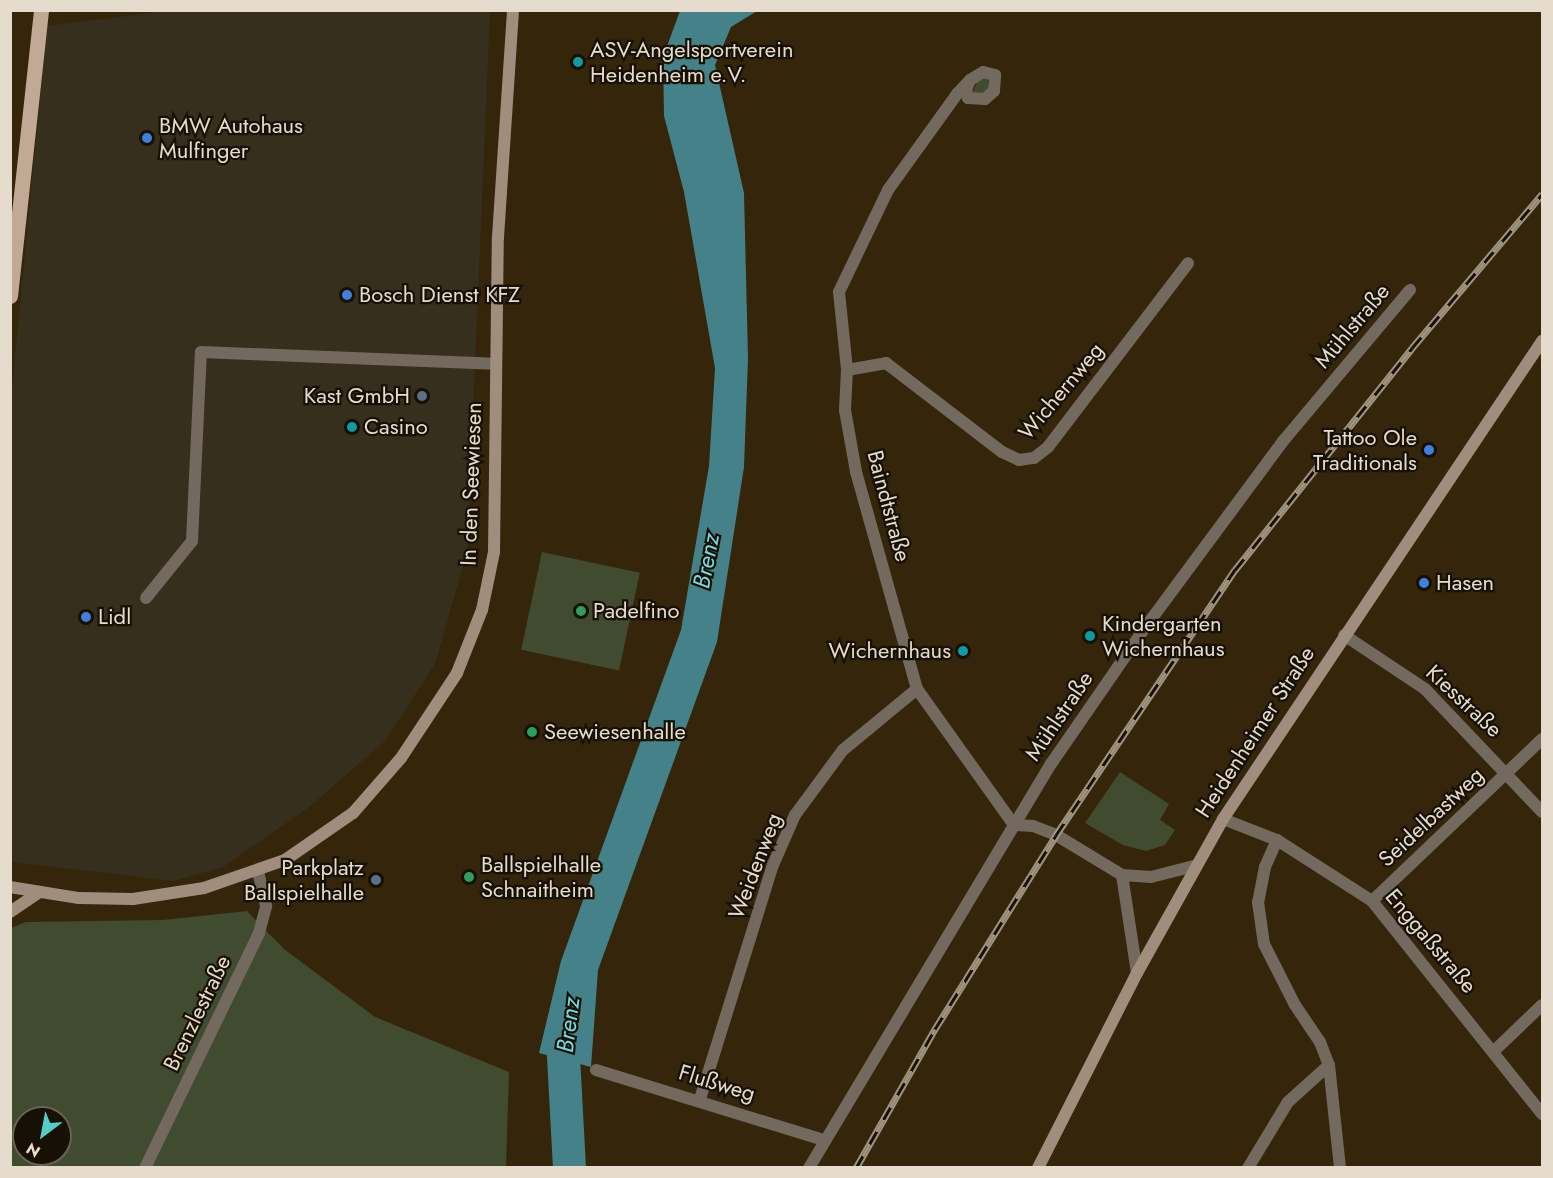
<!DOCTYPE html>
<html>
<head>
<meta charset="utf-8">
<style>
	body { margin:0 }
	#map { position:relative; width:1553px; height:1178px; overflow:hidden; background:#35250a; font-family:Jost,sans-serif }
	div>[style] { position:absolute }
	.commercial>* { inset:0; background:#362f1e }
	.green>* { inset:0; background:#414b30; transform-origin:0 0 }
	.water>* { inset:0; background:#448188 }
	.river>* { height:33px; margin:-16.5px; padding:0 16.5px; transform-origin:16.5px; border-radius:16.5px; background:#448188 }
	.street>* { height:12px; margin:-6px; padding:0 6px; transform-origin:6px; border-radius:6px; background:#74695f }
	.secondary>* { height:12px; margin:-6px; padding:0 6px; transform-origin:6px; border-radius:6px; background:#a08d7e }
	.primary>* { height:15px; margin:-7.5px; padding:0 7.5px; transform-origin:7.5px; border-radius:7.5px; background:#c1a995 }
	.rail>* { height:7px; margin-top:-3.5px; transform-origin:0; background:repeating-linear-gradient(90deg,#171005 0 14px,#a09480 0 28px); box-sizing:border-box; border-block:2px solid #a09480 }
	.dots>* { width:16px; height:16px; translate:-50% -50%; box-sizing:border-box; border:3px solid #171005; border-radius:50% }
	span { translate:-50% -50%; white-space:nowrap; text-align:center; line-height:1.15; -webkit-text-stroke:4.5px #171005; paint-order:stroke }
	.poi-label { font-size:22px; color:#e6dccd }
	.left { translate:0 -50%; text-align:left }
	.right { translate:-100% -50%; text-align:right }
	.street-label { font-size:22px; color:#e6dccd }
	.water-label { font-size:24px; color:#76d9e4; font-style:italic }
	.frame { position:absolute; inset:0; border:12px solid #e6dccd; pointer-events:none }
	.north { position:absolute; left:12px; top:1106px; width:60px; height:60px; box-sizing:border-box; background:#171005; border:2px solid #6a6255; border-radius:50%; rotate:212deg; font-size:16px; font-weight:700; line-height:24px; text-align:center; color:#e6dccd }
	.north::after { content:''; display:block; margin:auto; width:21px; height:27px; background:#54cdc8; clip-path:polygon(50% 0,100% 100%,50% 72%,0 100%) }
</style>
</head>
<body>
<div id="map">
	<div class="commercial">
		<div style="clip-path:polygon(174px 10px,490px 11px,467px 552px,435px 664px,385px 741px,308px 808px,223px 867px,174px 881px,11px 862px,10px 408px,47px 26px)"></div>
	</div>
	<div class="green">
		<div style="clip-path:polygon(987px 78px,990px 91px,971px 96px,978px 80px)"></div>
		<div style="left:542px;top:552px;width:100px;height:100px;rotate:12deg"></div>
		<div style="clip-path:polygon(1120px 772px,1169px 804px,1160px 820px,1175px 830px,1165px 845px,1146px 851px,1123px 845px,1085px 823px)"></div>
		<div style="clip-path:polygon(evenodd,247px 911px,284px 949px,375px 1017px,509px 1072px,506px 1167px,11px 1168px,11px 928px,26px 922px,163px 920px,247px 911px,24px 1118px,60px 1118px,60px 1154px,24px 1154px,24px 1118px)"></div>
	</div>
	<div class="water">
		<div style="clip-path:polygon(680px 11px,757px 11px,731px 27px,715px 65px,744px 193px,748px 358px,744px 467px,717px 642px,598px 970px,591px 1067px,539px 1053px,561px 961px,681px 630px,709px 466px,715px 368px,684px 192px,664px 116px,663px 57px)"></div>
	</div>
	<div class="river">
		<div style="left:567px;top:1017px;width:22px;rotate:103deg"></div>
		<div style="left:562px;top:1038px;width:130px;rotate:86.9deg"></div>
	</div>
	<div class="street">
		<div style="left:970px;top:80px;width:11px;rotate:112deg"></div>
		<div style="left:966px;top:90px;width:8px;rotate:76deg"></div>
		<div style="left:968px;top:98px;width:17px;rotate:3deg"></div>
		<div style="left:985px;top:99px;width:12px;rotate:-42deg"></div>
		<div style="left:994px;top:91px;width:16px;rotate:-86deg"></div>
		<div style="left:995px;top:75px;width:12px;rotate:-166deg"></div>
		<div style="left:983px;top:72px;width:15px;rotate:148deg"></div>
		<div style="left:970px;top:80px;width:19px;rotate:133deg"></div>
		<div style="left:957px;top:94px;width:118px;rotate:125.7deg"></div>
		<div style="left:888px;top:190px;width:113px;rotate:115.7deg"></div>
		<div style="left:839px;top:292px;width:78px;rotate:84.1deg"></div>
		<div style="left:847px;top:370px;width:40px;rotate:92.9deg"></div>
		<div style="left:845px;top:410px;width:63px;rotate:79.9deg"></div>
		<div style="left:856px;top:472px;width:225px;rotate:74.3deg"></div>
		<div style="left:917px;top:689px;width:167px;rotate:54.5deg"></div>
		<div style="left:847px;top:370px;width:40px;rotate:-10deg"></div>
		<div style="left:886px;top:363px;width:146px;rotate:37.5deg"></div>
		<div style="left:1002px;top:452px;width:19px;rotate:25deg"></div>
		<div style="left:1019px;top:460px;width:15px;rotate:-8deg"></div>
		<div style="left:1034px;top:458px;width:18px;rotate:-38deg"></div>
		<div style="left:1048px;top:447px;width:231px;rotate:-52.7deg"></div>
		<div style="left:146px;top:598px;width:73px;rotate:-51.1deg"></div>
		<div style="left:192px;top:541px;width:189px;rotate:-87.3deg"></div>
		<div style="left:201px;top:352px;width:293px;rotate:2.3deg"></div>
		<div style="left:1344px;top:635px;width:97px;rotate:33.7deg"></div>
		<div style="left:1425px;top:689px;width:170px;rotate:46.4deg"></div>
		<div style="left:1223px;top:819px;width:58px;rotate:21.3deg"></div>
		<div style="left:1277px;top:840px;width:113px;rotate:32.7deg"></div>
		<div style="left:1372px;top:901px;width:273px;rotate:51.4deg"></div>
		<div style="left:1014px;top:825px;width:19px;rotate:3deg"></div>
		<div style="left:1033px;top:826px;width:25px;rotate:21deg"></div>
		<div style="left:1056px;top:835px;width:77px;rotate:31.2deg"></div>
		<div style="left:1122px;top:875px;width:29px;rotate:4deg"></div>
		<div style="left:1151px;top:877px;width:44px;rotate:-14.3deg"></div>
		<div style="left:1277px;top:840px;width:30px;rotate:114deg"></div>
		<div style="left:1265px;top:867px;width:36px;rotate:101deg"></div>
		<div style="left:1258px;top:902px;width:42px;rotate:81.9deg"></div>
		<div style="left:1264px;top:944px;width:68px;rotate:63.1deg"></div>
		<div style="left:1295px;top:1005px;width:45px;rotate:56deg"></div>
		<div style="left:1320px;top:1042px;width:25px;rotate:69deg"></div>
		<div style="left:1329px;top:1065px;width:104px;rotate:83.9deg"></div>
		<div style="left:1122px;top:875px;width:99px;rotate:81.3deg"></div>
		<div style="left:1372px;top:901px;width:235px;rotate:-43.6deg"></div>
		<div style="left:1494px;top:1051px;width:66px;rotate:-43.8deg"></div>
		<div style="left:596px;top:1070px;width:239px;rotate:17.1deg"></div>
		<div style="left:700px;top:1099px;width:245px;rotate:-72.7deg"></div>
		<div style="left:773px;top:865px;width:55px;rotate:-66.3deg"></div>
		<div style="left:795px;top:815px;width:81px;rotate:-53.6deg"></div>
		<div style="left:843px;top:750px;width:96px;rotate:-39.5deg"></div>
		<div style="left:145px;top:1168px;width:261px;rotate:-64.1deg"></div>
		<div style="left:259px;top:933px;width:28px;rotate:-75deg"></div>
		<div style="left:266px;top:906px;width:35px;rotate:-103deg"></div>
		<div style="left:809px;top:1168px;width:471px;rotate:-59.1deg"></div>
		<div style="left:1051px;top:764px;width:169px;rotate:-55.4deg"></div>
		<div style="left:1147px;top:625px;width:230px;rotate:-53.5deg"></div>
		<div style="left:1284px;top:440px;width:196px;rotate:-50deg"></div>
		<div style="left:1248px;top:1168px;width:77px;rotate:-58.8deg"></div>
		<div style="left:1288px;top:1102px;width:55px;rotate:-42.1deg"></div>
	</div>
	<div class="secondary">
		<div style="left:10px;top:887px;width:70px;rotate:9.1deg"></div>
		<div style="left:79px;top:898px;width:54px;rotate:1.1deg"></div>
		<div style="left:133px;top:899px;width:72px;rotate:-8.8deg"></div>
		<div style="left:204px;top:888px;width:86px;rotate:-19.1deg"></div>
		<div style="left:285px;top:860px;width:83px;rotate:-34.7deg"></div>
		<div style="left:353px;top:813px;width:73px;rotate:-48.9deg"></div>
		<div style="left:401px;top:758px;width:102px;rotate:-56.6deg"></div>
		<div style="left:457px;top:673px;width:68px;rotate:-68.4deg"></div>
		<div style="left:482px;top:610px;width:59px;rotate:-78.3deg"></div>
		<div style="left:494px;top:552px;width:315px;rotate:-89.3deg"></div>
		<div style="left:498px;top:237px;width:227px;rotate:-86.2deg"></div>
		<div style="left:10px;top:912px;width:36px;rotate:-34deg"></div>
		<div style="left:1038px;top:1168px;width:219px;rotate:-63.1deg"></div>
		<div style="left:1137px;top:973px;width:176px;rotate:-60.8deg"></div>
		<div style="left:1223px;top:819px;width:575px;rotate:-56.28deg"></div>
	</div>
	<div class="primary">
		<div style="left:10px;top:296px;width:288px;rotate:-83.8deg"></div>
	</div>
	<div class="rail">
		<div style="left:856px;top:1168px;width:160px;rotate:-60.4deg"></div>
		<div style="left:935px;top:1029px;width:229px;rotate:-58deg"></div>
		<div style="left:1056px;top:835px;width:320px;rotate:-56deg"></div>
		<div style="left:1235px;top:570px;width:284px;rotate:-51.4deg"></div>
		<div style="left:1412px;top:348px;width:202px;rotate:-49.8deg"></div>
	</div>
	<div class="dots">
		<div style="left:578px;top:62px;background:#0f9aa8"></div>
		<div style="left:147px;top:138px;background:#3f7fe0"></div>
		<div style="left:347px;top:295px;background:#3f7fe0"></div>
		<div style="left:422px;top:396px;background:#5c6f8a"></div>
		<div style="left:352px;top:427px;background:#0f9aa8"></div>
		<div style="left:1429px;top:450px;background:#3f7fe0"></div>
		<div style="left:1424px;top:583px;background:#3f7fe0"></div>
		<div style="left:581px;top:611px;background:#2e9e5b"></div>
		<div style="left:86px;top:617px;background:#3f7fe0"></div>
		<div style="left:1090px;top:636px;background:#0f9aa8"></div>
		<div style="left:963px;top:651px;background:#0f9aa8"></div>
		<div style="left:532px;top:732px;background:#2e9e5b"></div>
		<div style="left:469px;top:877px;background:#2e9e5b"></div>
		<div style="left:376px;top:880px;background:#5c6f8a"></div>
	</div>
	<div class="poi-label">
		<span class="left" style="left:590px;top:62px">ASV-Angelsportverein<br>Heidenheim e.V.</span>
		<span class="left" style="left:159px;top:138px">BMW Autohaus<br>Mulfinger</span>
		<span class="left" style="left:359px;top:295px">Bosch Dienst KFZ</span>
		<span class="right" style="left:410px;top:396px">Kast GmbH</span>
		<span class="left" style="left:364px;top:427px">Casino</span>
		<span class="right" style="left:1417px;top:450px">Tattoo Ole<br>Traditionals</span>
		<span class="left" style="left:1436px;top:583px">Hasen</span>
		<span class="left" style="left:593px;top:611px">Padelfino</span>
		<span class="left" style="left:98px;top:617px">Lidl</span>
		<span class="left" style="left:1102px;top:636px">Kindergarten<br>Wichernhaus</span>
		<span class="right" style="left:951px;top:651px">Wichernhaus</span>
		<span class="left" style="left:544px;top:732px">Seewiesenhalle</span>
		<span class="left" style="left:481px;top:877px">Ballspielhalle<br>Schnaitheim</span>
		<span class="right" style="left:364px;top:880px">Parkplatz<br>Ballspielhalle</span>
	</div>
	<div class="street-label">
		<span style="left:1352px;top:326px;rotate:-50deg">Mühlstraße</span>
		<span style="left:1061px;top:391px;rotate:-50deg">Wichernweg</span>
		<span style="left:471px;top:484px;rotate:-88deg">In den Seewiesen</span>
		<span style="left:889px;top:506px;rotate:75deg">Baindtstraße</span>
		<span style="left:1464px;top:701px;rotate:43deg">Kiesstraße</span>
		<span style="left:1059px;top:716px;rotate:-56deg">Mühlstraße</span>
		<span style="left:1255px;top:732px;rotate:-57deg">Heidenheimer Straße</span>
		<span style="left:1431px;top:817px;rotate:-43deg">Seidelbastweg</span>
		<span style="left:755px;top:866px;rotate:-69deg">Weidenweg</span>
		<span style="left:1431px;top:941px;rotate:50deg">Enggaßstraße</span>
		<span style="left:197px;top:1013px;rotate:-64deg">Brenzlestraße</span>
		<span style="left:717px;top:1083px;rotate:17deg">Flußweg</span>
	</div>
	<div class="water-label">
		<span style="left:706px;top:561px;rotate:-79deg">Brenz</span>
		<span style="left:568px;top:1025px;rotate:-83deg">Brenz</span>
	</div>
	<div class="frame"></div>
	<div class="north">N</div>
</div>
</body>
</html>
